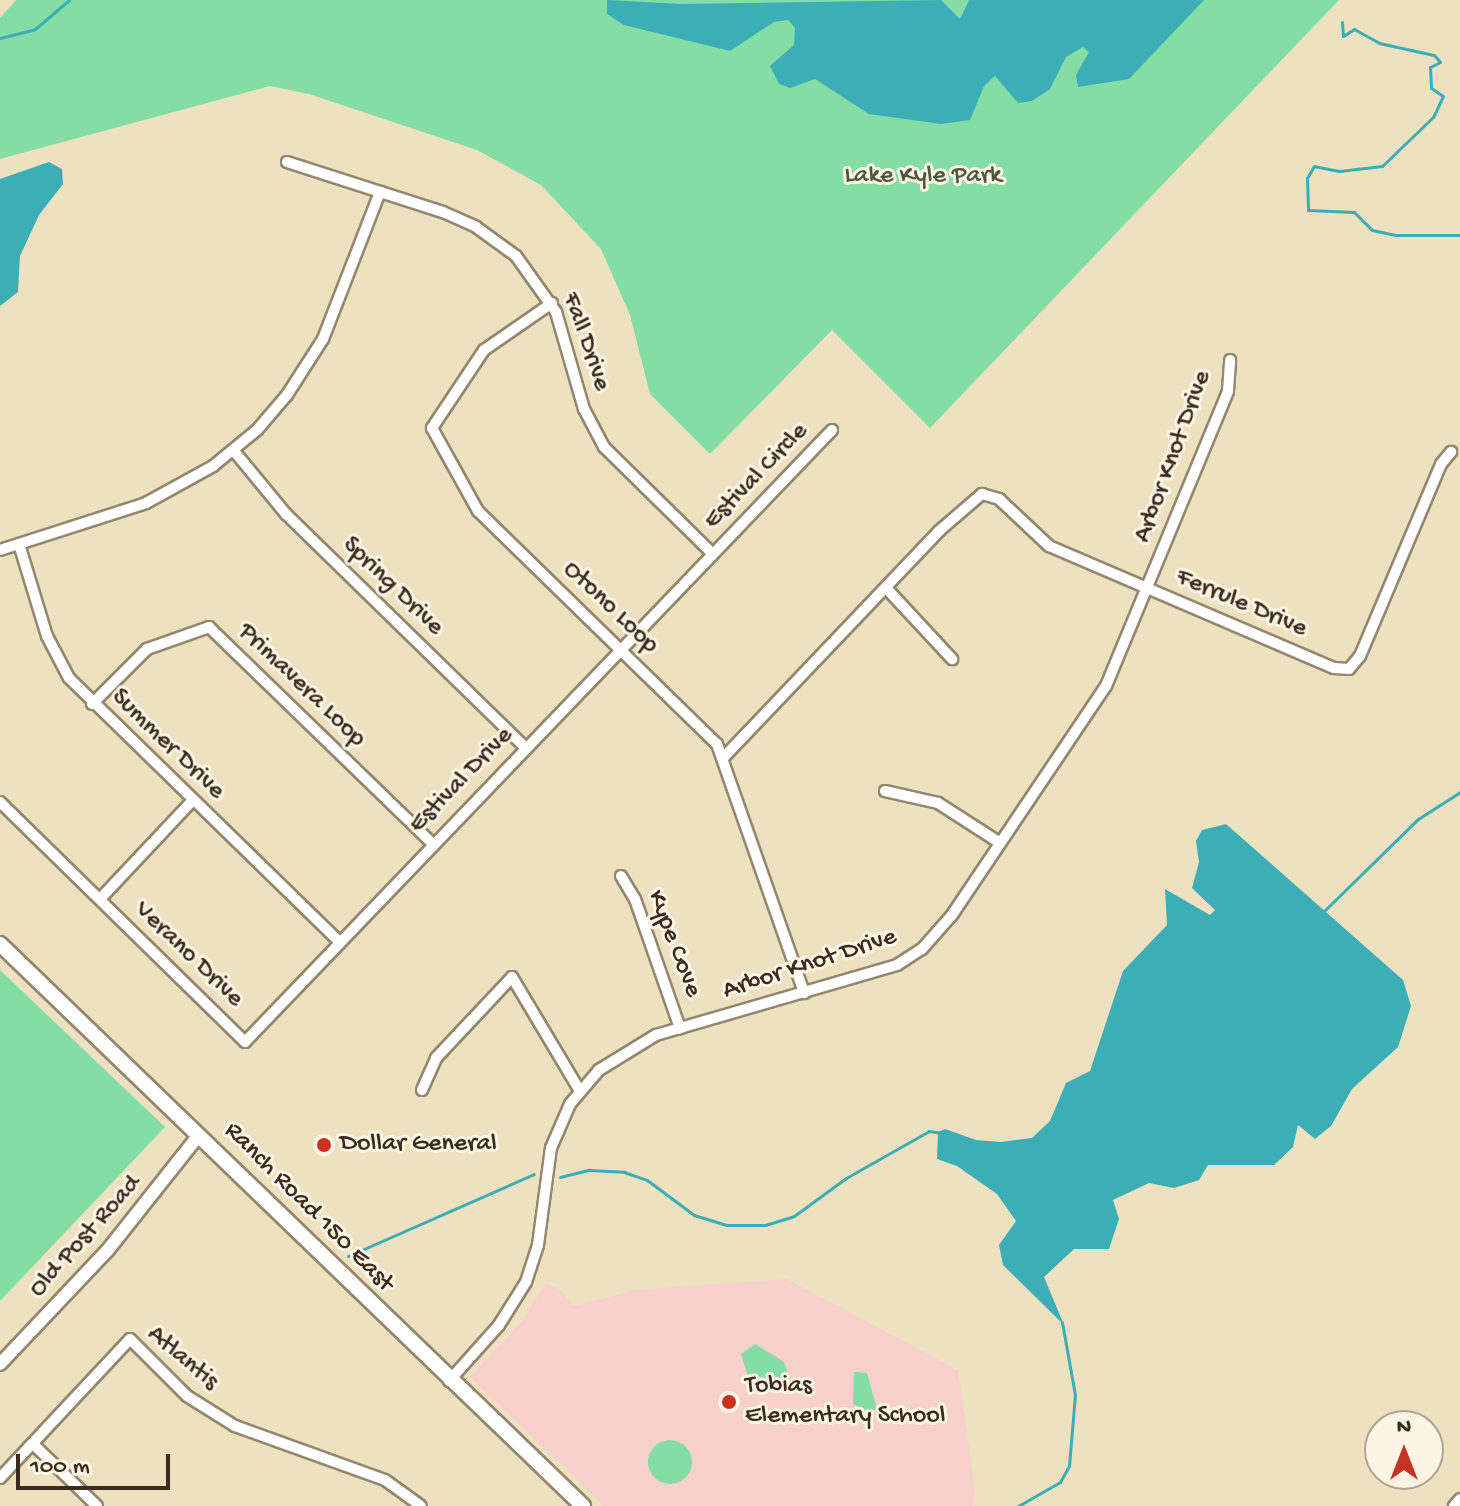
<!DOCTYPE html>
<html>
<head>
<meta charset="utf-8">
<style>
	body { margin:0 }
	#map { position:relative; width:1460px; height:1506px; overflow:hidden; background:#eee1c0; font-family:"Gochi Hand",sans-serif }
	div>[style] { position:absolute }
	.built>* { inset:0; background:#f7d0cc }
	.green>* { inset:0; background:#83dda4 }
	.round { border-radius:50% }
	.water>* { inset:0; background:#3caeb6 }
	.stream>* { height:3px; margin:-1.5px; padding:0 1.5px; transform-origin:1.5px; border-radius:1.5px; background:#3caeb6 }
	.roads { filter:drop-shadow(2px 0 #94866f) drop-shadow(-2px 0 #94866f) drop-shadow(0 2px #94866f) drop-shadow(0 -2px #94866f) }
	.minor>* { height:10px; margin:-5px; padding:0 5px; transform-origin:5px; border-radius:5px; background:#fff }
	.tertiary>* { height:12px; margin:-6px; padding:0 6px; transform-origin:6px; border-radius:6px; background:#fff }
	.secondary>* { height:14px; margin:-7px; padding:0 7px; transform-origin:7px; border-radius:7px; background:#fff }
	.dots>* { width:22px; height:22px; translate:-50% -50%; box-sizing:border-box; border:4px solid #fcf5e5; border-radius:50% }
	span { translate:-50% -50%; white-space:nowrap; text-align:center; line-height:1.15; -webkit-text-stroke:6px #fcf5e5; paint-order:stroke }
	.park-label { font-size:26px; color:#4d5740 }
	.street-label { font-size:26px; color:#3b2a1e }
	.poi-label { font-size:26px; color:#3b2a1e }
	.left { translate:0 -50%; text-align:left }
	.north { position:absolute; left:1364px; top:1410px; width:80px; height:80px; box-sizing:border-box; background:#fcf5e5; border:2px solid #afa495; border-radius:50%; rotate:0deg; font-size:22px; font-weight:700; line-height:32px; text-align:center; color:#3b2a1e }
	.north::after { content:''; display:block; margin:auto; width:28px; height:36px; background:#c8321e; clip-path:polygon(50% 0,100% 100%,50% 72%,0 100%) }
	.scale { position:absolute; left:16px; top:1454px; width:154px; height:36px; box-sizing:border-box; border:4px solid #3b2a1e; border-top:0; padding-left:10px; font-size:24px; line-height:28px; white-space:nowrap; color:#3b2a1e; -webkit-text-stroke:6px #fcf5e5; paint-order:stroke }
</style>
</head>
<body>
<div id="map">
	<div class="built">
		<div style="clip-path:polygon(787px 1279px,958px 1370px,975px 1491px,972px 1506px,604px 1506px,470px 1377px,522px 1321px,546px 1283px,561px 1290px,574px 1306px,635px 1290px)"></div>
	</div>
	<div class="green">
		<div style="clip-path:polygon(16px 0,1339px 0,930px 428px,832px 330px,710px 454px,650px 394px,630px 315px,601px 249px,541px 185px,477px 150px,309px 94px,270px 86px,0 159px,0 18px)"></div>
		<div style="clip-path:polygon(0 970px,165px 1127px,0 1301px)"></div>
		<div style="clip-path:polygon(755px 1344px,784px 1362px,789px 1376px,781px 1389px,759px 1391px,751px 1386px,741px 1354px)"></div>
		<div style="clip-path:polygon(854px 1372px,867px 1373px,877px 1409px,869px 1412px,853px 1404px)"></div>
		<div class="round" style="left:648px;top:1440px;width:44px;height:44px"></div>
	</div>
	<div class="water">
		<div style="clip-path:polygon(607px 0,682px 4px,941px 0,960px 19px,969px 0,1204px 0,1129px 79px,1078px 87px,1076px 75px,1089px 52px,1083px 47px,1066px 57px,1050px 89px,1032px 101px,1018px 103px,995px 76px,984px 86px,970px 120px,941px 124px,869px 114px,815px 79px,790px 88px,779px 84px,770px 66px,794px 45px,795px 28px,788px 20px,774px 22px,730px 51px,624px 25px,607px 14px)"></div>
		<div style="clip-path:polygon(49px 162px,62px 169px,63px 184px,39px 215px,20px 256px,18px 292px,0 306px,0 179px)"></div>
		<div style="clip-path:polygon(1226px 824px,1403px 980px,1411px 1006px,1398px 1047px,1352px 1089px,1331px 1126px,1315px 1139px,1298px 1125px,1293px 1147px,1274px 1165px,1208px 1165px,1199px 1180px,1174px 1188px,1149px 1183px,1113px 1200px,1119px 1219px,1109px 1249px,1074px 1249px,1044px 1277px,1064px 1325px,1003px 1265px,999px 1245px,1016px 1221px,997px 1194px,957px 1166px,937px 1159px,938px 1132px,945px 1129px,976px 1140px,1001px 1142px,1032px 1138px,1050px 1121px,1066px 1083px,1090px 1071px,1123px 971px,1167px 925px,1165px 889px,1210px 915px,1215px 910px,1192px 888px,1199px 862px,1196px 841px,1202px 830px)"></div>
	</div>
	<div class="stream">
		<div style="left:1342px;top:22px;width:14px;rotate:86deg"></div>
		<div style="left:1343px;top:36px;width:13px;rotate:-32deg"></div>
		<div style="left:1354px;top:29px;width:29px;rotate:29deg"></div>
		<div style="left:1379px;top:43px;width:56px;rotate:12.3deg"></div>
		<div style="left:1434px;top:55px;width:9px;rotate:49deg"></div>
		<div style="left:1440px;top:62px;width:11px;rotate:153deg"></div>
		<div style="left:1430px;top:67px;width:21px;rotate:87deg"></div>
		<div style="left:1431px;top:88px;width:14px;rotate:34deg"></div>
		<div style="left:1443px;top:96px;width:23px;rotate:115deg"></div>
		<div style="left:1433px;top:117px;width:71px;rotate:136.1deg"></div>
		<div style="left:1382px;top:166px;width:43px;rotate:173.4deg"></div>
		<div style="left:1339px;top:171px;width:25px;rotate:-169deg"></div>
		<div style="left:1314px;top:166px;width:14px;rotate:120deg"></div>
		<div style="left:1307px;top:178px;width:32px;rotate:88deg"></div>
		<div style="left:1308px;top:210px;width:46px;rotate:2.5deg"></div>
		<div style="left:1354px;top:212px;width:25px;rotate:45deg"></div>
		<div style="left:1372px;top:230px;width:25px;rotate:12deg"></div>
		<div style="left:1396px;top:235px;width:64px"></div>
		<div style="left:0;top:38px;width:36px;rotate:-14deg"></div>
		<div style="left:35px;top:29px;width:45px;rotate:-40.5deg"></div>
		<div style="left:1324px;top:911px;width:132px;rotate:-44.4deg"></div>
		<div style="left:1418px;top:819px;width:50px;rotate:-32.7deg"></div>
		<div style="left:560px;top:1177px;width:30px;rotate:-14deg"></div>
		<div style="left:589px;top:1170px;width:35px;rotate:3deg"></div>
		<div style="left:624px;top:1172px;width:24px;rotate:19deg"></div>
		<div style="left:647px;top:1180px;width:59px;rotate:36.7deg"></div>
		<div style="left:694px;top:1215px;width:34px;rotate:17deg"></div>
		<div style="left:727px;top:1225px;width:38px"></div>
		<div style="left:765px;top:1225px;width:30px;rotate:-17deg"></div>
		<div style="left:794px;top:1216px;width:64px;rotate:-36.2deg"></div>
		<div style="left:846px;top:1178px;width:95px;rotate:-29.5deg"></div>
		<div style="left:929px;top:1131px;width:13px;rotate:9deg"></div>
		<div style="left:348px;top:1256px;width:203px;rotate:-23.8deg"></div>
		<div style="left:1018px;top:1506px;width:48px;rotate:-29.7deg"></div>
		<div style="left:1060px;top:1482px;width:18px;rotate:-61deg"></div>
		<div style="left:1069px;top:1466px;width:71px;rotate:-85.2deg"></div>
		<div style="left:1075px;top:1395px;width:74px;rotate:-100.1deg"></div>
	</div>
	<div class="roads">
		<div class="minor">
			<div style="left:287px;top:162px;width:164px;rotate:17.8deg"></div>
			<div style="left:443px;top:212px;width:36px;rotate:24deg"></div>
			<div style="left:476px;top:227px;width:49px;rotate:35.9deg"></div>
			<div style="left:516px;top:256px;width:69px;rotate:54.5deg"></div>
			<div style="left:556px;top:312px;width:101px;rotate:73.9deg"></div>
			<div style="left:584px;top:409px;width:43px;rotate:62.2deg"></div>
			<div style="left:604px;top:447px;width:153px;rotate:44.5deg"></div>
			<div style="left:552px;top:303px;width:83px;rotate:145.3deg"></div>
			<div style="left:484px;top:350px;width:94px;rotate:123.7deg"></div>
			<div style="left:432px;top:428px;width:95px;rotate:61deg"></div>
			<div style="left:478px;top:511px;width:334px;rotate:44.3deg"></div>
			<div style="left:717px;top:744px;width:264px;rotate:70.7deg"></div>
			<div style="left:234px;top:451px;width:82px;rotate:50.5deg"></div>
			<div style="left:286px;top:514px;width:334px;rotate:44.3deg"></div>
			<div style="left:19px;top:544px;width:96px;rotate:73.1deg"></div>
			<div style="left:47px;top:636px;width:47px;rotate:62.4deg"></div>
			<div style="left:69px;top:678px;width:378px;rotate:44.3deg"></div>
			<div style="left:0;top:550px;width:153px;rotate:-17.8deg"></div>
			<div style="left:146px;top:503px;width:77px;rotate:-28.9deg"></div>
			<div style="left:213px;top:466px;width:57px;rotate:-39.3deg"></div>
			<div style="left:257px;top:430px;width:46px;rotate:-49.4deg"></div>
			<div style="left:287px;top:395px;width:67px;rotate:-57.3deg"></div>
			<div style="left:323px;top:339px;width:158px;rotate:-68.8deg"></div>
			<div style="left:887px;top:589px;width:96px;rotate:47.1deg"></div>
			<div style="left:92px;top:704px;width:78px;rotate:-45deg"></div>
			<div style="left:147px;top:649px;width:66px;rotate:-19.5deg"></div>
			<div style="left:209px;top:627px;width:310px;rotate:44.1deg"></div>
			<div style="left:724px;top:757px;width:312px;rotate:-46.4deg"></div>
			<div style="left:939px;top:531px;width:57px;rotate:-40.7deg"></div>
			<div style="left:982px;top:494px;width:18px;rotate:16deg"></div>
			<div style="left:999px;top:499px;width:69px;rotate:43.2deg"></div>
			<div style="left:1049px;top:546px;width:310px;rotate:23.2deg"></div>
			<div style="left:1334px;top:668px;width:15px;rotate:4deg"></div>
			<div style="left:1349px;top:669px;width:17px;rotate:-50deg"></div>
			<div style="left:1360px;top:656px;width:208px;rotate:-67.1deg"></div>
			<div style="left:1441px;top:464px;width:16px;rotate:-50deg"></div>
			<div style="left:885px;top:791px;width:54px;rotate:12.8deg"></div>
			<div style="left:938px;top:803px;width:74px;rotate:32.8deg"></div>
			<div style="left:0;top:802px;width:343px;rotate:44.4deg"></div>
			<div style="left:245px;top:1042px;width:848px;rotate:-46.19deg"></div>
			<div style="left:621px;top:876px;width:27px;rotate:59deg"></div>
			<div style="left:635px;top:899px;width:137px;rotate:70.8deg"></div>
			<div style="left:100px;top:899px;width:134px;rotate:-46.8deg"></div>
			<div style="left:422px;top:1090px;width:35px;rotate:-66deg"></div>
			<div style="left:436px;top:1058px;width:111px;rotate:-46.8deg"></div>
			<div style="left:512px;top:977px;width:133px;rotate:59.2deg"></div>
			<div style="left:449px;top:1381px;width:75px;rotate:-48.2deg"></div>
			<div style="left:499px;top:1325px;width:51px;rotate:-57.9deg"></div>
			<div style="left:526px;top:1282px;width:39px;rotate:-72deg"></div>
			<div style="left:538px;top:1245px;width:98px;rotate:-82.4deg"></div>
			<div style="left:551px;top:1148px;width:48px;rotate:-66.6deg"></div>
			<div style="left:570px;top:1104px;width:45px;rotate:-49.5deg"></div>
			<div style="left:599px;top:1070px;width:67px;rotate:-31.6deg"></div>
			<div style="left:656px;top:1035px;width:251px;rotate:-16.2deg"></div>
			<div style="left:897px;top:965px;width:30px;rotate:-33deg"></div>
			<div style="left:922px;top:949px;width:45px;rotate:-48.6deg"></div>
			<div style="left:952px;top:915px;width:276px;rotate:-56.1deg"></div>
			<div style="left:1106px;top:686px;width:319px;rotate:-67.5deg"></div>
			<div style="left:1228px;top:391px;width:31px;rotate:-86deg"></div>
			<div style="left:33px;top:1444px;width:89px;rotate:44.1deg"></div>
			<div style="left:0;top:1478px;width:190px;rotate:-46.9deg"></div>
			<div style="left:130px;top:1339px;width:81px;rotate:45deg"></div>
			<div style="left:187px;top:1396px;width:57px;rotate:32deg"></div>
			<div style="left:235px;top:1426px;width:159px;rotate:19.8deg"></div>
			<div style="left:385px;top:1480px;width:44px;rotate:35.8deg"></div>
			<div style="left:1454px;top:1506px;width:9px;rotate:-49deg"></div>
		</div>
		<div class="tertiary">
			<div style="left:0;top:1364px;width:156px;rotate:-46.6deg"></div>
			<div style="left:107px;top:1251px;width:148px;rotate:-51.6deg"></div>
		</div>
		<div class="secondary">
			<div style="left:0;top:944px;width:810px;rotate:43.95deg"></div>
		</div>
	</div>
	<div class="dots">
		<div style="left:324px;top:1145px;background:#c8321e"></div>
		<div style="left:729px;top:1402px;background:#c8321e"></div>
	</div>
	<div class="park-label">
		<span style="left:923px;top:177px">Lake Kyle Park</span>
	</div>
	<div class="street-label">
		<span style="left:585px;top:342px;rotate:71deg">Fall Drive</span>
		<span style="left:1174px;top:457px;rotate:-70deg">Arbor Knot Drive</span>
		<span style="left:757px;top:477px;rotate:-46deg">Estival Circle</span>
		<span style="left:392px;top:587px;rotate:44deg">Spring Drive</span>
		<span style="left:1241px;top:604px;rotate:23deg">Ferrule Drive</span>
		<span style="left:610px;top:608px;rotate:44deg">Otono Loop</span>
		<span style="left:301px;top:686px;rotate:44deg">Primavera Loop</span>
		<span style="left:167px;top:745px;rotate:44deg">Summer Drive</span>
		<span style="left:462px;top:781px;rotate:-46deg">Estival Drive</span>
		<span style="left:673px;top:944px;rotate:69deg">Kype Cove</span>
		<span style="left:188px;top:955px;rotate:44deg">Verano Drive</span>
		<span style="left:810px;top:965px;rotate:-18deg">Arbor Knot Drive</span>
		<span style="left:308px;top:1208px;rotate:45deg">Ranch Road 150 East</span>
		<span style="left:86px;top:1237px;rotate:-48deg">Old Post Road</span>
		<span style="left:182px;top:1359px;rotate:40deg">Atlantis</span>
	</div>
	<div class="poi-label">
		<span class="left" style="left:340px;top:1145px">Dollar General</span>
		<span class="left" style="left:745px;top:1402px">Tobias<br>Elementary School</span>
	</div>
	<div class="north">N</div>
	<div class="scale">100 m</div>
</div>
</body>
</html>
